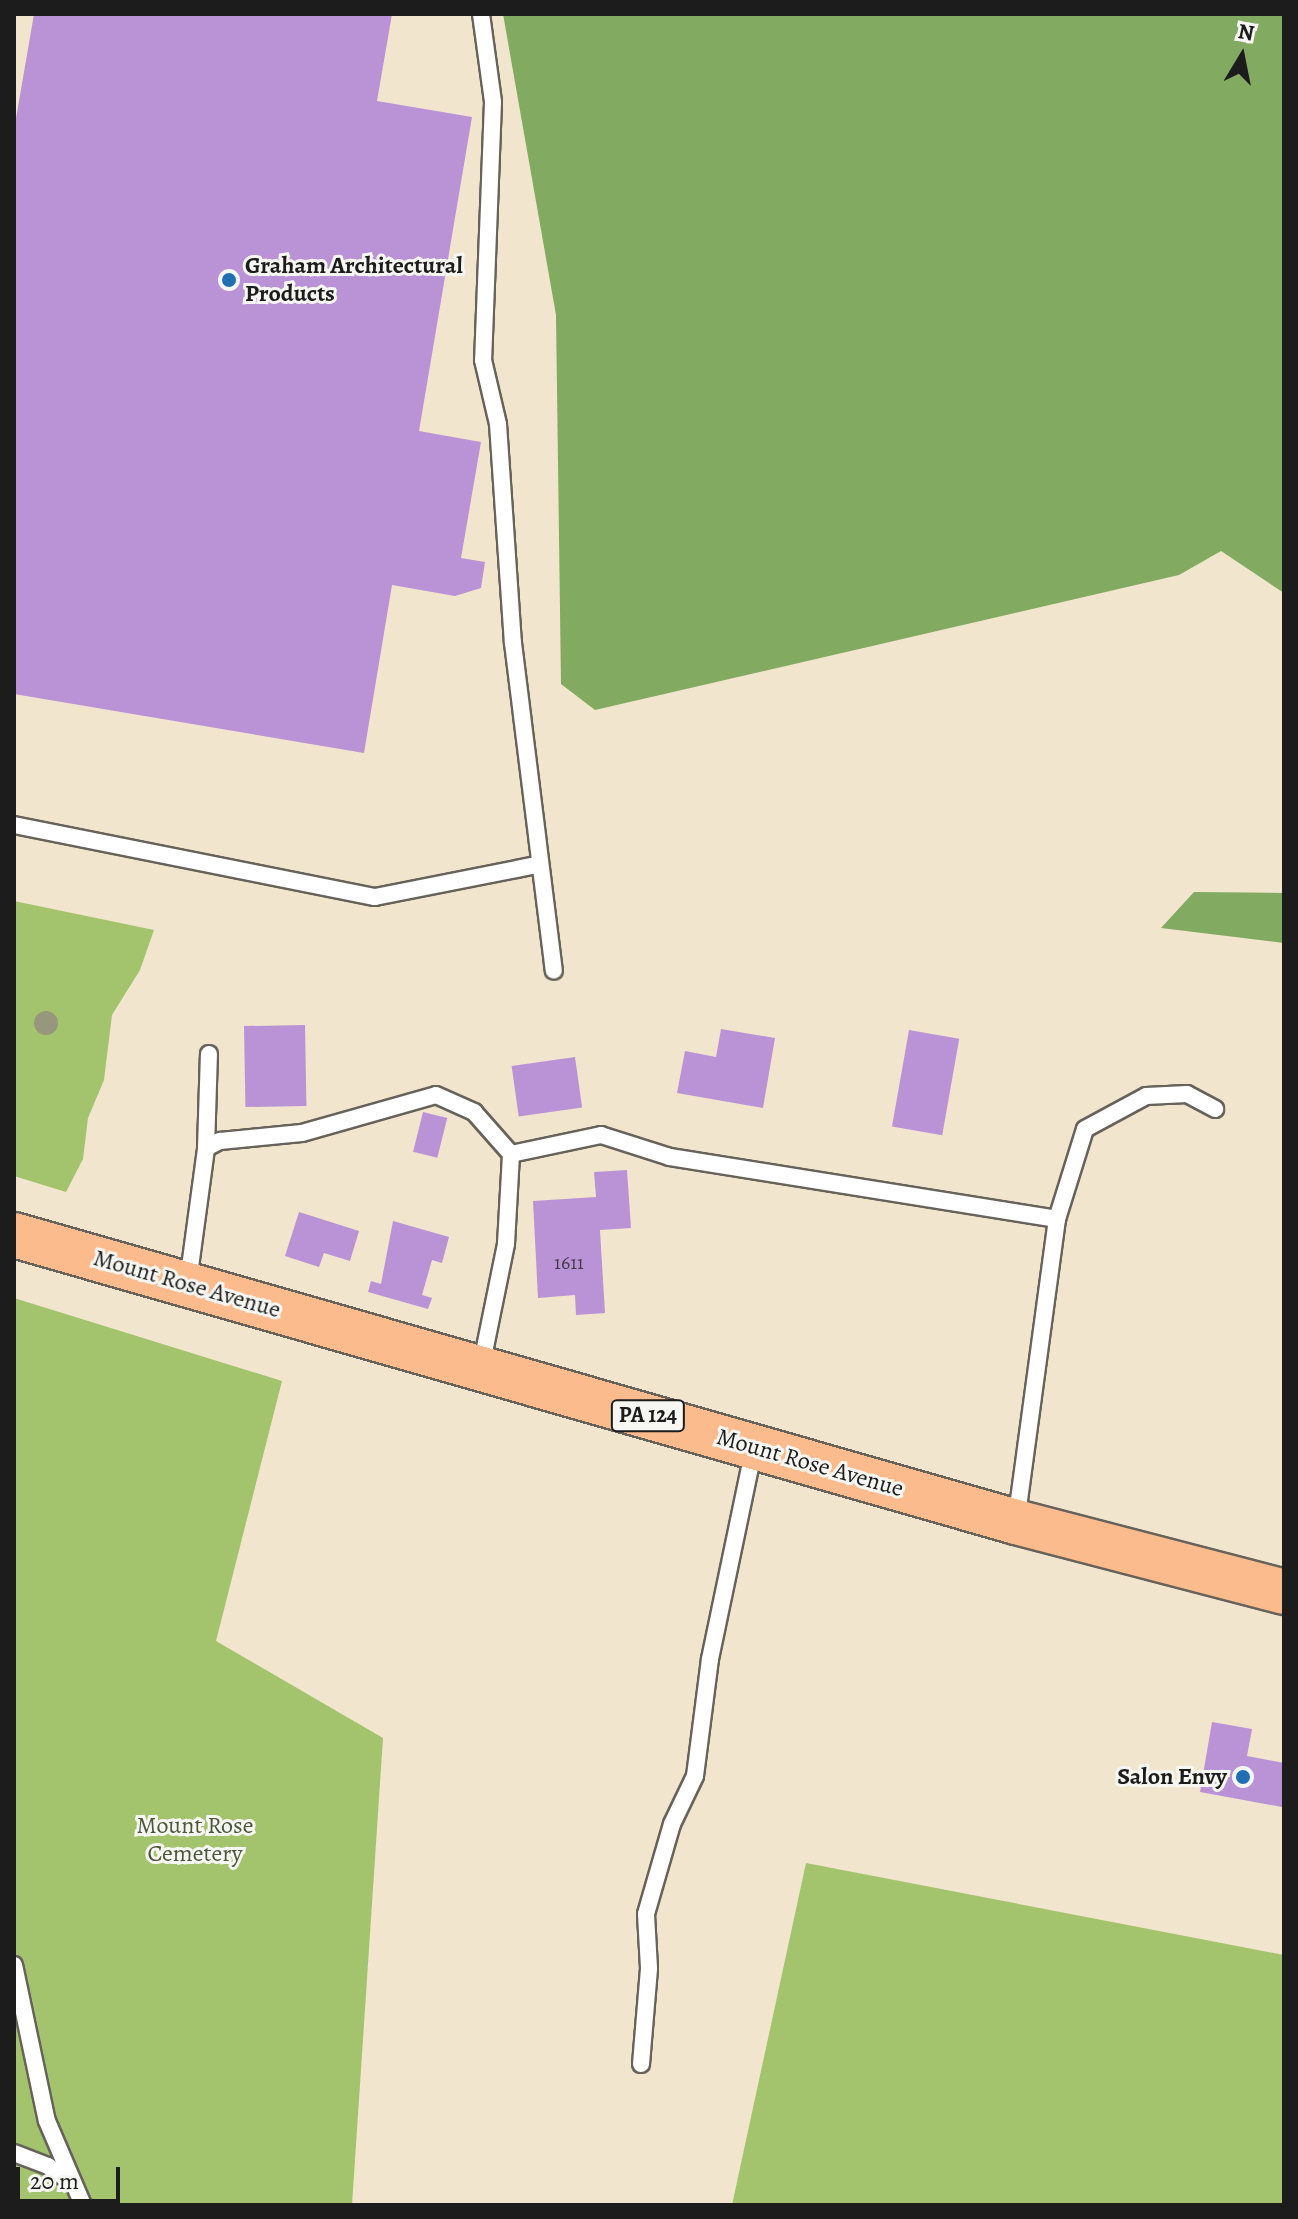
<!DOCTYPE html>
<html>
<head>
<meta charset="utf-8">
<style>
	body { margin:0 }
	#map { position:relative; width:1298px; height:2219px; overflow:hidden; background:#f1e5ce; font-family:Alegreya,serif }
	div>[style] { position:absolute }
	.green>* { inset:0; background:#a3c46d }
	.forest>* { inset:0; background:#82aa60 }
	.building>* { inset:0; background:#ba93d6; transform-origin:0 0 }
	.roads { filter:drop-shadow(2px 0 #67625a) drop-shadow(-2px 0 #67625a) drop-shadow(0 2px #67625a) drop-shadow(0 -2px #67625a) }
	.lane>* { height:16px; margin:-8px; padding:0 8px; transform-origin:8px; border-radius:8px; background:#fff }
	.primary>* { height:44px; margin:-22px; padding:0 22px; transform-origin:22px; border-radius:22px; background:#fbbb8d }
	.trees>* { width:24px; height:24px; margin:-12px; border-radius:50%; background:#96977c }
	.dots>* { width:22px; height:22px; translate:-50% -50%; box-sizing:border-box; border:4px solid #f6f6f2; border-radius:50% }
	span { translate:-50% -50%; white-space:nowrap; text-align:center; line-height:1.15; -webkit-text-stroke:6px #f6f6f2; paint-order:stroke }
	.number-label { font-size:20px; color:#443a4a }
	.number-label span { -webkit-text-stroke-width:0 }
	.shield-label span { padding:2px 6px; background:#f6f6f2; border:2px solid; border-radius:6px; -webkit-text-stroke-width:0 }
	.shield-label { font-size:22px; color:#1c1c1c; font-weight:700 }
	.poi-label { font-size:24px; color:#1c1c1c; font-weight:700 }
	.left { translate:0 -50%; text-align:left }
	.right { translate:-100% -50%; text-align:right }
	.street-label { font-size:24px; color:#1c1c1c }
	.park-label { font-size:24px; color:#4b5738 }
	.frame { position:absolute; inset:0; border:16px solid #1c1c1c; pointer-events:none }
	.north { position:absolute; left:1202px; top:16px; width:80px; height:80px; -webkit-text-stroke:6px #f6f6f2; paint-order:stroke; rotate:10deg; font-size:22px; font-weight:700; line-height:32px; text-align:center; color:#1c1c1c }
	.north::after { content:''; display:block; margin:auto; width:28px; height:36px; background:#1c1c1c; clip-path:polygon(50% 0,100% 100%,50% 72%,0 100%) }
	.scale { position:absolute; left:16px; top:2167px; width:104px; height:36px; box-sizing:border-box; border:4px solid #1c1c1c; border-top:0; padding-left:10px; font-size:24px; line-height:28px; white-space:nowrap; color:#1c1c1c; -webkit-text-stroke:6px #f6f6f2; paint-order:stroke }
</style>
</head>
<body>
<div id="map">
	<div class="green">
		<div style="clip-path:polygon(14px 901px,154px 930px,140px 970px,112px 1015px,104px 1080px,88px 1118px,83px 1159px,66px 1192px,14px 1176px)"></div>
		<div style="clip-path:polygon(14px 1298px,282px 1381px,216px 1641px,383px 1738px,352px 2205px,14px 2205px)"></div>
		<div style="clip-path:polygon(806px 1863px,1284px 1955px,1284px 2205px,732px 2205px)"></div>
	</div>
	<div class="forest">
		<div style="clip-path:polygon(503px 14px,1284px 14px,1284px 593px,1221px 551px,1179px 575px,595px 710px,561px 684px,556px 315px)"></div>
		<div style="clip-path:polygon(1194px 892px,1284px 893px,1284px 943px,1161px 928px)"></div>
	</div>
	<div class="building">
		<div style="clip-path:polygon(34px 14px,392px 14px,377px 101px,472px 117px,419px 431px,481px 442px,461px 558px,485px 562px,481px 588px,455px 596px,392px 585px,364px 753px,14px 694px,14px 130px)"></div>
		<div style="left:305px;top:1025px;width:81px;height:61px;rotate:89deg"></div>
		<div style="clip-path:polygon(721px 1029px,775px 1038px,763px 1108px,677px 1093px,685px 1051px,716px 1057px)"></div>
		<div style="left:909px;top:1030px;width:51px;height:98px;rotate:10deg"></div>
		<div style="left:575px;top:1057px;width:51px;height:64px;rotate:82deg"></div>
		<div style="left:423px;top:1112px;width:25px;height:41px;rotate:14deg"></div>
		<div style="clip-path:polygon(627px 1170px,631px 1228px,600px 1230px,605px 1313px,576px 1315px,575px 1295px,538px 1298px,533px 1201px,596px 1197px,594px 1172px)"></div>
		<div style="clip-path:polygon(299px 1212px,359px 1231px,350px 1261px,324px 1253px,319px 1267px,285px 1256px)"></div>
		<div style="clip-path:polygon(393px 1221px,449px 1237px,442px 1263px,432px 1260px,422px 1295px,432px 1298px,428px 1309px,368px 1292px,371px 1281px,381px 1284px)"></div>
		<div style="clip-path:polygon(1212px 1722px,1252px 1729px,1247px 1756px,1284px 1763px,1282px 1807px,1200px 1792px)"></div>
	</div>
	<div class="roads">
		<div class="lane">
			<div style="left:481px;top:14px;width:89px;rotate:82.2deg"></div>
			<div style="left:493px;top:102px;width:258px;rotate:92.2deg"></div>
			<div style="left:483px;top:360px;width:66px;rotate:76.8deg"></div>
			<div style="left:498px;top:424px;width:220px;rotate:86.1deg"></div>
			<div style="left:513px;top:643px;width:330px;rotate:82.9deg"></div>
			<div style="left:14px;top:825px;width:368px;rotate:11.3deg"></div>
			<div style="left:375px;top:897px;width:165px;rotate:-11.2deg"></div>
			<div style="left:206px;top:1148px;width:94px;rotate:-88.2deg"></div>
			<div style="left:1057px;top:1219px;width:94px;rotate:-72.7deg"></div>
			<div style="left:1085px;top:1129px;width:69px;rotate:-28.4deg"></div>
			<div style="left:1146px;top:1096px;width:41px;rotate:-2.8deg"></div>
			<div style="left:1187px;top:1094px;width:32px;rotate:28deg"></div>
			<div style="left:188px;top:1282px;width:135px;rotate:-82.3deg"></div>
			<div style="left:206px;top:1148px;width:16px;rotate:-27deg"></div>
			<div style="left:220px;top:1141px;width:82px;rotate:-5.6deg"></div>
			<div style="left:302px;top:1133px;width:139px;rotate:-15.8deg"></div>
			<div style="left:436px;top:1095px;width:42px;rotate:24.1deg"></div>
			<div style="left:474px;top:1112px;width:56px;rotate:48.6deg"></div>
			<div style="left:481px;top:1367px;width:126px;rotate:-78.5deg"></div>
			<div style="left:506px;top:1244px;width:90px;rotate:-86.8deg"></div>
			<div style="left:511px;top:1154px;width:92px;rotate:-11.9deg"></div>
			<div style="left:601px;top:1135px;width:72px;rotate:17.7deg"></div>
			<div style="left:670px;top:1157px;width:392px;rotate:9.1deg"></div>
			<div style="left:1057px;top:1219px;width:306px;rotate:97.7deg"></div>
			<div style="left:14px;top:1965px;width:159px;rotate:78.1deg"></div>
			<div style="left:47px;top:2121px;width:91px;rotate:66.8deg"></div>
			<div style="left:641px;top:2064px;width:96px;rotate:-85.2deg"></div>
			<div style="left:649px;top:1968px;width:54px;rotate:-93.2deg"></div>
			<div style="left:646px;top:1914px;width:94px;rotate:-73.9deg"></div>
			<div style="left:672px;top:1824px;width:53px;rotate:-64.4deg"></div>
			<div style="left:695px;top:1776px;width:118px;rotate:-82.7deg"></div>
			<div style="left:710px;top:1659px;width:216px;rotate:-78.2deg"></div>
			<div style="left:14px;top:2153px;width:36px;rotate:21deg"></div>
			<div style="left:48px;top:2166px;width:29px;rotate:35deg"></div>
		</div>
		<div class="primary">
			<div style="left:14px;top:1235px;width:1042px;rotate:15.98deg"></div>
			<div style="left:1016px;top:1522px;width:277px;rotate:14.6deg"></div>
		</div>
	</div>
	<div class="trees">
		<div style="left:46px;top:1023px"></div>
	</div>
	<div class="dots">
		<div style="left:229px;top:280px;background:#1f6fb2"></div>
		<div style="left:1243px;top:1777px;background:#1f6fb2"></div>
	</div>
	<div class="number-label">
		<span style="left:569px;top:1262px">1611</span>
	</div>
	<div class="shield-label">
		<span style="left:648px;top:1416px">PA 124</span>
	</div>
	<div class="poi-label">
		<span class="left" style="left:245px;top:280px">Graham Architectural<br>Products</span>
		<span class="right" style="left:1227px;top:1777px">Salon Envy</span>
	</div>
	<div class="street-label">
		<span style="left:187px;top:1284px;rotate:16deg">Mount Rose Avenue</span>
		<span style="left:810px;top:1463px;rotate:16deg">Mount Rose Avenue</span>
	</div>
	<div class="park-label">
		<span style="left:195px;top:1840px">Mount Rose<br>Cemetery</span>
	</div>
	<div class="frame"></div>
	<div class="north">N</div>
	<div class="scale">20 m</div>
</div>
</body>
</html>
